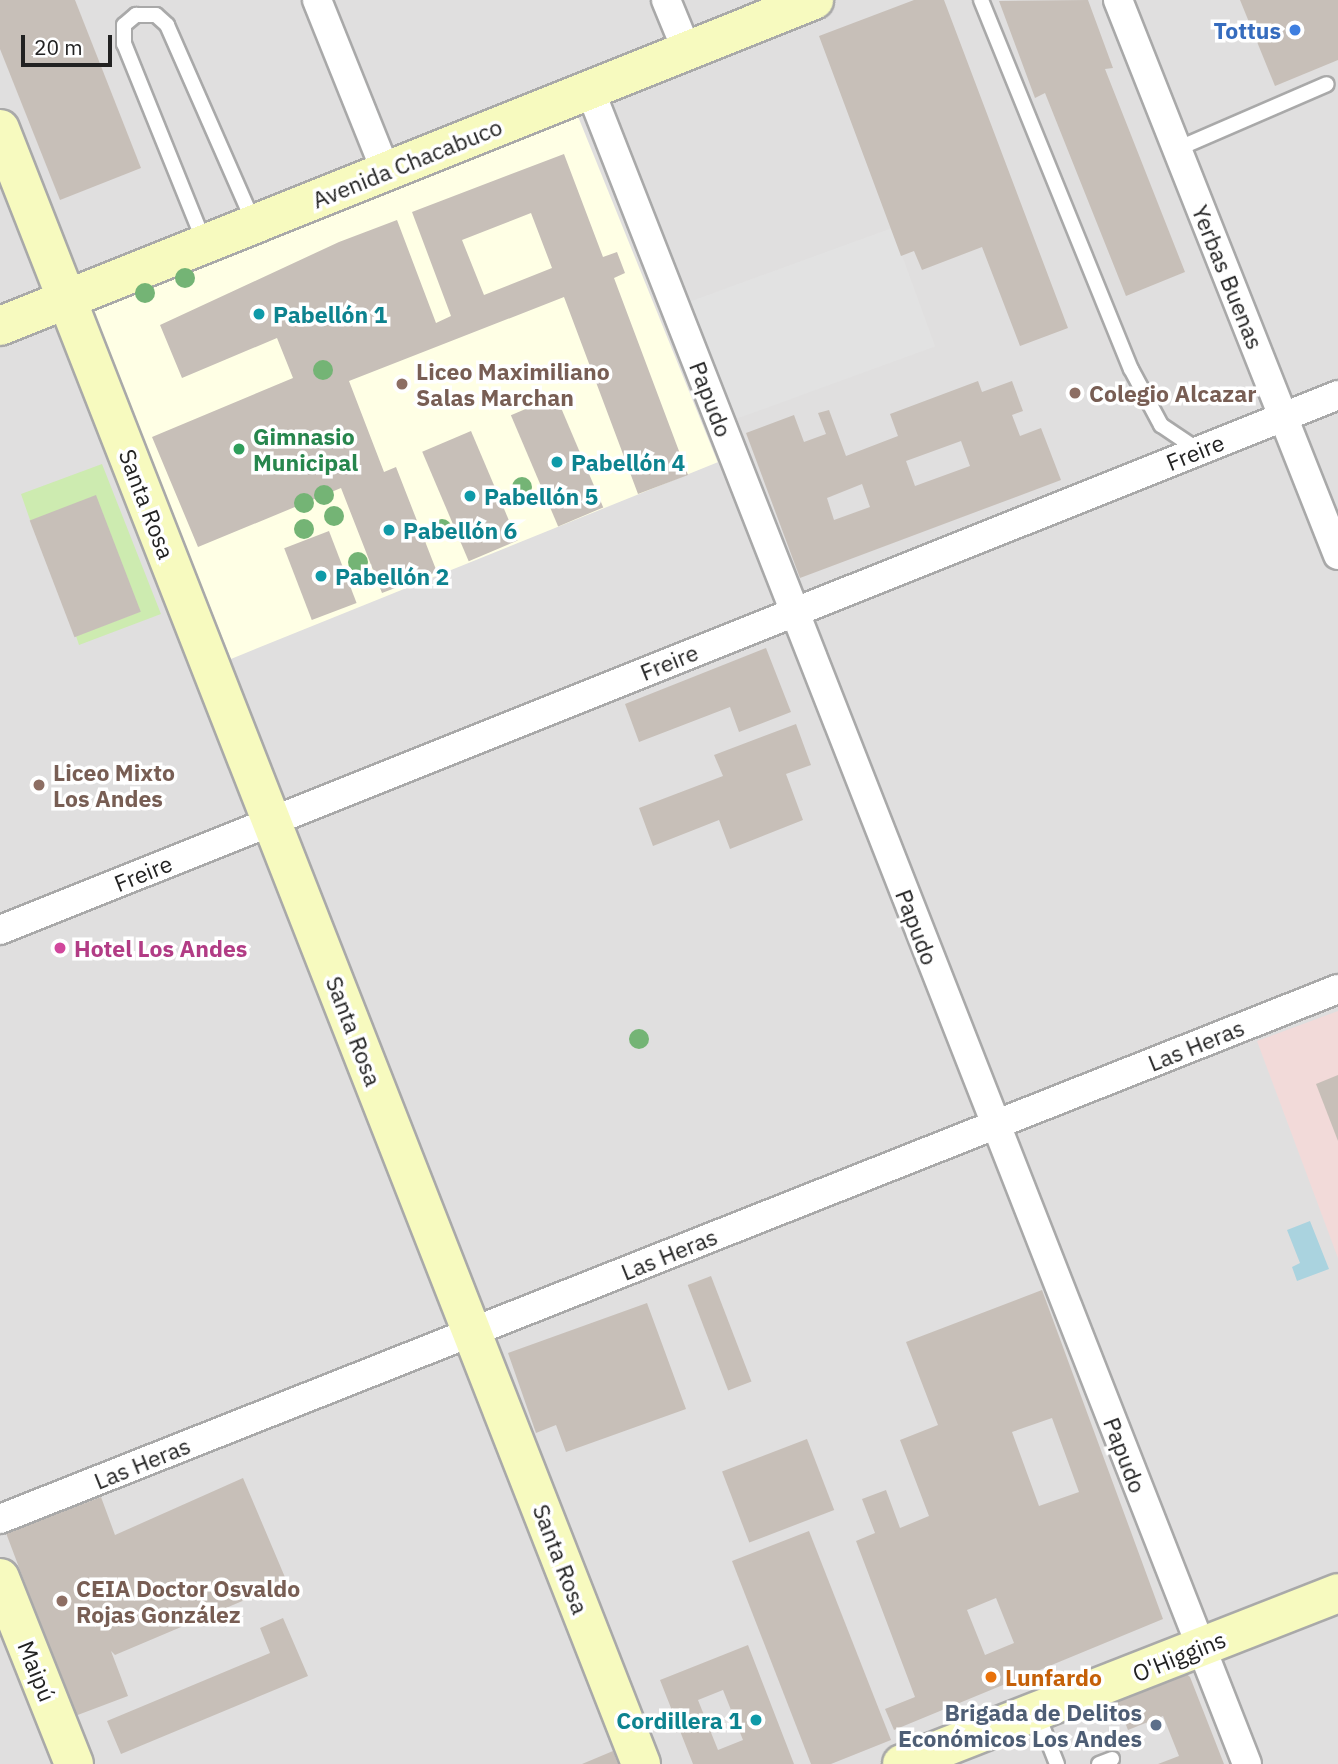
<!DOCTYPE html>
<html>
<head>
<meta charset="utf-8">
<style>
	body { margin:0 }
	#map { position:relative; width:1338px; height:1764px; overflow:hidden; background:#f2efe9; font-family:"IBM Plex Sans",sans-serif }
	div>[style] { position:absolute }
	.residential>* { inset:0; background:#e0dfdf; transform-origin:0 0 }
	.commercial>* { inset:0; background:#f2dad9 }
	.education>* { inset:0; background:#ffffe5; transform-origin:0 0 }
	.grass>* { inset:0; background:#cdebb0 }
	.parking>* { inset:0; background:#e2e2e2; transform-origin:0 0 }
	.water>* { inset:0; background:#aad3df }
	.building>* { inset:0; background:#c7bfb8; transform-origin:0 0 }
	.roads { filter:drop-shadow(2px 0 #a9a9a9) drop-shadow(-2px 0 #a9a9a9) drop-shadow(0 2px #a9a9a9) drop-shadow(0 -2px #a9a9a9) }
	.service>* { height:14px; margin:-7px; padding:0 7px; transform-origin:7px; border-radius:7px; background:#fff }
	.minor>* { height:28px; margin:-14px; padding:0 14px; transform-origin:14px; border-radius:14px; background:#fff }
	.secondary>* { height:38px; margin:-19px; padding:0 19px; transform-origin:19px; border-radius:19px; background:#f7fabf }
	.trees>* { width:20px; height:20px; margin:-10px; border-radius:50%; background:#74b475 }
	.dots>* { width:19px; height:19px; translate:-50% -50%; box-sizing:border-box; border:4px solid #fff; border-radius:50% }
	span { translate:-50% -50%; white-space:nowrap; text-align:center; line-height:1.15; -webkit-text-stroke:7px #fff; paint-order:stroke }
	.shop-label { font-size:23px; color:#366cbe; font-weight:700 }
	.right { translate:-100% -50%; text-align:right }
	.street-label { font-size:23px; color:#222 }
	.culture-label { font-size:23px; color:#0d838f; font-weight:700 }
	.left { translate:0 -50%; text-align:left }
	.education-label { font-size:23px; color:#785e54; font-weight:700 }
	.leisure-label { font-size:23px; color:#27864d; font-weight:700 }
	.hotel-label { font-size:23px; color:#b23c85; font-weight:700 }
	.food-label { font-size:23px; color:#c56008; font-weight:700 }
	.service-label { font-size:23px; color:#4e5e75; font-weight:700 }
	.scale { position:absolute; left:21px; top:35px; width:91px; height:32px; box-sizing:border-box; border:4px solid #222; border-top:0; padding-left:9px; font-size:21px; line-height:24px; white-space:nowrap; color:#222; -webkit-text-stroke:5px #fff; paint-order:stroke }
</style>
</head>
<body>
<div id="map">
	<div class="residential">
		<div style="left:0;top:0;width:1338px;height:1764px"></div>
	</div>
	<div class="commercial">
		<div style="clip-path:polygon(1338px 1011px,1338px 1258px,1257px 1041px)"></div>
	</div>
	<div class="education">
		<div style="left:575px;top:109px;width:381px;height:525px;rotate:68deg"></div>
	</div>
	<div class="grass">
		<div style="clip-path:polygon(102px 464px,161px 614px,79px 645px,76px 636px,139px 612px,30px 520px,21px 494px)"></div>
	</div>
	<div class="parking">
		<div style="left:892px;top:228px;width:126px;height:219px;rotate:70deg"></div>
	</div>
	<div class="water">
		<div style="clip-path:polygon(1310px 1221px,1329px 1269px,1297px 1281px,1292px 1267px,1300px 1263px,1287px 1230px)"></div>
	</div>
	<div class="building">
		<div style="clip-path:polygon(0 0,75px 0,141px 168px,60px 200px,0 49px)"></div>
		<div style="clip-path:polygon(914px 0,944px 0,1068px 328px,1020px 346px,982px 247px,922px 270px,914px 251px,901px 256px,819px 36px)"></div>
		<div style="clip-path:polygon(1088px 0,1113px 68px,1105px 69px,1185px 272px,1126px 296px,1045px 93px,1035px 98px,999px 1px)"></div>
		<div style="clip-path:polygon(1240px 0,1338px 0,1338px 60px,1275px 86px)"></div>
		<div style="clip-path:polygon(evenodd,564px 154px,603px 257px,617px 252px,625px 273px,614px 278px,688px 475px,638px 494px,564px 297px,349px 381px,384px 472px,396px 467px,437px 572px,382px 593px,341px 488px,198px 547px,152px 437px,293px 378px,277px 338px,182px 378px,160px 325px,339px 242px,397px 220px,436px 323px,451px 316px,412px 212px,564px 154px,531px 213px,552px 268px,484px 295px,462px 240px,531px 213px)"></div>
		<div style="clip-path:polygon(evenodd,978px 381px,982px 392px,1012px 381px,1023px 411px,1012px 415px,1020px 436px,1041px 428px,1061px 480px,800px 578px,746px 433px,794px 415px,804px 442px,826px 434px,818px 413px,829px 410px,846px 456px,898px 436px,890px 414px,978px 381px,961px 441px,970px 466px,915px 486px,906px 461px,961px 441px,978px 381px,862px 484px,870px 507px,834px 520px,827px 498px,862px 484px)"></div>
		<div style="left:556px;top:396px;width:121px;height:49px;rotate:67deg"></div>
		<div style="left:471px;top:431px;width:119px;height:53px;rotate:67deg"></div>
		<div style="left:96px;top:495px;width:125px;height:71px;rotate:69deg"></div>
		<div style="left:329px;top:531px;width:77px;height:48px;rotate:69deg"></div>
		<div style="clip-path:polygon(766px 648px,791px 712px,739px 732px,730px 707px,639px 742px,625px 704px)"></div>
		<div style="clip-path:polygon(796px 724px,811px 765px,786px 774px,803px 820px,730px 849px,719px 820px,653px 846px,639px 808px,723px 776px,714px 755px)"></div>
		<div style="clip-path:polygon(1338px 1075px,1338px 1141px,1316px 1084px)"></div>
		<div style="left:711px;top:1276px;width:113px;height:25px;rotate:69deg"></div>
		<div style="clip-path:polygon(evenodd,1042px 1290px,1163px 1619px,894px 1730px,885px 1709px,915px 1697px,856px 1541px,875px 1533px,862px 1499px,886px 1490px,900px 1528px,929px 1516px,900px 1440px,938px 1425px,906px 1342px,1042px 1290px,1052px 1418px,1079px 1492px,1039px 1506px,1012px 1432px,1052px 1418px,1042px 1290px,996px 1598px,1014px 1643px,985px 1655px,967px 1610px,996px 1598px)"></div>
		<div style="clip-path:polygon(647px 1303px,686px 1409px,566px 1452px,556px 1425px,536px 1433px,508px 1353px)"></div>
		<div style="left:807px;top:1439px;width:76px;height:91px;rotate:69deg"></div>
		<div style="clip-path:polygon(243px 1478px,287px 1582px,115px 1655px,111px 1651px,128px 1696px,75px 1716px,6px 1533px,101px 1497px,115px 1535px)"></div>
		<div style="clip-path:polygon(809px 1531px,891px 1740px,831px 1764px,811px 1764px,732px 1561px)"></div>
		<div style="clip-path:polygon(283px 1618px,308px 1676px,121px 1754px,107px 1721px,270px 1653px,260px 1628px)"></div>
		<div style="clip-path:polygon(evenodd,748px 1645px,794px 1764px,693px 1764px,660px 1680px,748px 1645px,723px 1690px,743px 1740px,718px 1750px,698px 1700px,723px 1690px)"></div>
		<div style="clip-path:polygon(1181px 1669px,1190px 1677px,1224px 1764px,1158px 1764px,1179px 1756px,1163px 1716px,1128px 1730px,1114px 1695px)"></div>
		<div style="clip-path:polygon(613px 1751px,618px 1764px,582px 1764px)"></div>
	</div>
	<div class="roads">
		<div class="service">
			<div style="left:981px;top:0;width:398px;rotate:67.9deg"></div>
			<div style="left:1131px;top:369px;width:64px;rotate:61.8deg"></div>
			<div style="left:1161px;top:425px;width:45px;rotate:34deg"></div>
			<div style="left:1177px;top:149px;width:163px;rotate:-23.4deg"></div>
			<div style="left:205px;top:244px;width:216px;rotate:-112deg"></div>
			<div style="left:124px;top:44px;width:19px;rotate:-90deg"></div>
			<div style="left:124px;top:25px;width:16px;rotate:-40deg"></div>
			<div style="left:136px;top:15px;width:20px"></div>
			<div style="left:156px;top:15px;width:15px;rotate:42deg"></div>
			<div style="left:167px;top:25px;width:216px;rotate:66.3deg"></div>
			<div style="left:1037px;top:1713px;width:55px;rotate:68.6deg"></div>
			<div style="left:1099px;top:1764px;width:14px;rotate:-21deg"></div>
		</div>
		<div class="minor">
			<div style="left:317px;top:0;width:185px;rotate:68.1deg"></div>
			<div style="left:666px;top:0;width:55px;rotate:67.6deg"></div>
			<div style="left:1118px;top:0;width:597px;rotate:68.38deg"></div>
			<div style="left:590px;top:90px;width:1798px;rotate:68.57deg"></div>
			<div style="left:0;top:930px;width:1441px;rotate:-21.79deg"></div>
			<div style="left:0;top:1519px;width:1439px;rotate:-21.61deg"></div>
		</div>
		<div class="secondary">
			<div style="left:0;top:129px;width:1756px;rotate:68.59deg"></div>
			<div style="left:0;top:326px;width:877px;rotate:-21.83deg"></div>
			<div style="left:0;top:1578px;width:200px;rotate:68.3deg"></div>
			<div style="left:902px;top:1764px;width:468px;rotate:-21.4deg"></div>
		</div>
	</div>
	<div class="trees">
		<div style="left:185px;top:278px"></div>
		<div style="left:145px;top:293px"></div>
		<div style="left:323px;top:370px"></div>
		<div style="left:522px;top:487px"></div>
		<div style="left:324px;top:495px"></div>
		<div style="left:304px;top:503px"></div>
		<div style="left:334px;top:516px"></div>
		<div style="left:304px;top:529px"></div>
		<div style="left:442px;top:529px"></div>
		<div style="left:358px;top:562px"></div>
		<div style="left:639px;top:1039px"></div>
	</div>
	<div class="dots">
		<div style="left:1295px;top:30px;background:#3f7fe0"></div>
		<div style="left:259px;top:314px;background:#0f9aa8"></div>
		<div style="left:402px;top:384px;background:#8d6e63"></div>
		<div style="left:1075px;top:393px;background:#8d6e63"></div>
		<div style="left:239px;top:449px;background:#2e9e5b"></div>
		<div style="left:557px;top:462px;background:#0f9aa8"></div>
		<div style="left:470px;top:496px;background:#0f9aa8"></div>
		<div style="left:389px;top:530px;background:#0f9aa8"></div>
		<div style="left:321px;top:576px;background:#0f9aa8"></div>
		<div style="left:39px;top:785px;background:#8d6e63"></div>
		<div style="left:60px;top:948px;background:#d1479c"></div>
		<div style="left:62px;top:1601px;background:#8d6e63"></div>
		<div style="left:991px;top:1677px;background:#e8710a"></div>
		<div style="left:756px;top:1720px;background:#0f9aa8"></div>
		<div style="left:1156px;top:1725px;background:#5c6f8a"></div>
	</div>
	<div class="shop-label">
		<span class="right" style="left:1281px;top:30px">Tottus</span>
	</div>
	<div class="street-label">
		<span style="left:407px;top:163px;rotate:-22deg">Avenida Chacabuco</span>
		<span style="left:1228px;top:277px;rotate:68deg">Yerbas Buenas</span>
		<span style="left:711px;top:399px;rotate:69deg">Papudo</span>
		<span style="left:1195px;top:452px;rotate:-22deg">Freire</span>
		<span style="left:147px;top:504px;rotate:69deg">Santa Rosa</span>
		<span style="left:669px;top:662px;rotate:-22deg">Freire</span>
		<span style="left:143px;top:873px;rotate:-22deg">Freire</span>
		<span style="left:917px;top:927px;rotate:69deg">Papudo</span>
		<span style="left:354px;top:1031px;rotate:69deg">Santa Rosa</span>
		<span style="left:1196px;top:1045px;rotate:-22deg">Las Heras</span>
		<span style="left:669px;top:1254px;rotate:-22deg">Las Heras</span>
		<span style="left:1125px;top:1455px;rotate:69deg">Papudo</span>
		<span style="left:142px;top:1463px;rotate:-22deg">Las Heras</span>
		<span style="left:561px;top:1559px;rotate:69deg">Santa Rosa</span>
		<span style="left:1179px;top:1656px;rotate:-22deg">O'Higgins</span>
		<span style="left:37px;top:1671px;rotate:68deg">Maipú</span>
	</div>
	<div class="culture-label">
		<span class="left" style="left:273px;top:314px">Pabellón 1</span>
		<span class="left" style="left:571px;top:462px">Pabellón 4</span>
		<span class="left" style="left:484px;top:496px">Pabellón 5</span>
		<span class="left" style="left:403px;top:530px">Pabellón 6</span>
		<span class="left" style="left:335px;top:576px">Pabellón 2</span>
		<span class="right" style="left:742px;top:1720px">Cordillera 1</span>
	</div>
	<div class="education-label">
		<span class="left" style="left:416px;top:384px">Liceo Maximiliano<br>Salas Marchan</span>
		<span class="left" style="left:1089px;top:393px">Colegio Alcazar</span>
		<span class="left" style="left:53px;top:785px">Liceo Mixto<br>Los Andes</span>
		<span class="left" style="left:76px;top:1601px">CEIA Doctor Osvaldo<br>Rojas González</span>
	</div>
	<div class="leisure-label">
		<span class="left" style="left:253px;top:449px">Gimnasio<br>Municipal</span>
	</div>
	<div class="hotel-label">
		<span class="left" style="left:74px;top:948px">Hotel Los Andes</span>
	</div>
	<div class="food-label">
		<span class="left" style="left:1005px;top:1677px">Lunfardo</span>
	</div>
	<div class="service-label">
		<span class="right" style="left:1142px;top:1725px">Brigada de Delitos<br>Económicos Los Andes</span>
	</div>
	<div class="scale">20 m</div>
</div>
</body>
</html>
